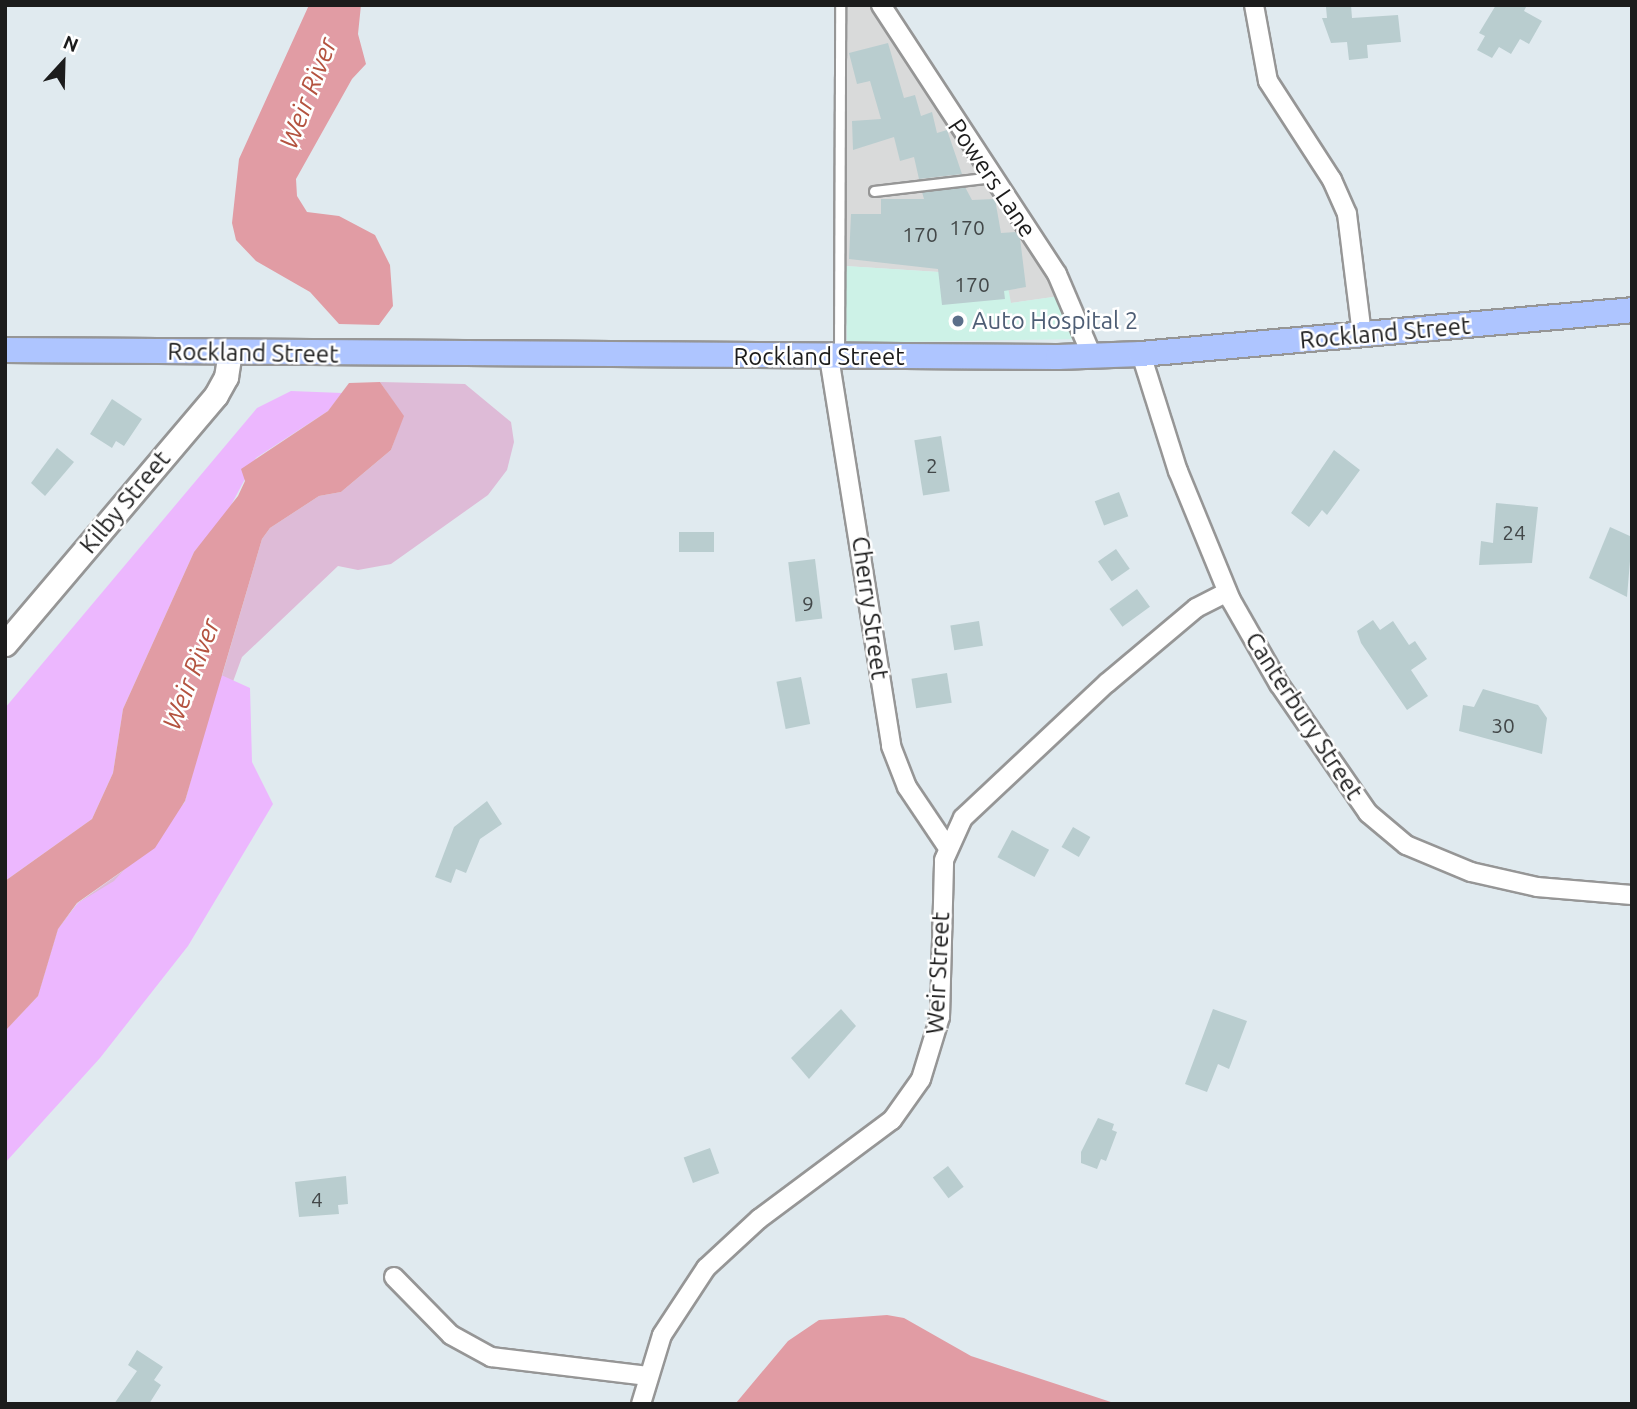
<!DOCTYPE html>
<html>
<head>
<meta charset="utf-8">
<style>
	body { margin:0 }
	#map { position:relative; width:1637px; height:1409px; overflow:hidden; background:#e0eaef; font-family:Ubuntu,sans-serif }
	div>[style] { position:absolute }
	.residential>* { inset:0; background:#d9dada }
	.commercial>* { inset:0; background:#cdf2e7 }
	.wetland>* { inset:0; background:#debbd7 }
	.park>* { inset:0; background:#ecb7fe }
	.water>* { inset:0; background:#e19ca4 }
	.building>* { inset:0; background:#b9cdcf; transform-origin:0 0 }
	.roads { filter:drop-shadow(2px 0 #969696) drop-shadow(-2px 0 #969696) drop-shadow(0 2px #969696) drop-shadow(0 -2px #969696) }
	.service>* { height:9px; margin:-4.5px; padding:0 4.5px; transform-origin:4.5px; border-radius:4.5px; background:#fff }
	.minor>* { height:18px; margin:-9px; padding:0 9px; transform-origin:9px; border-radius:9px; background:#fff }
	.tertiary>* { height:23px; margin:-11.5px; padding:0 11.5px; transform-origin:11.5px; border-radius:11.5px; background:#fff }
	.secondary>* { height:24px; margin:-12px; padding:0 12px; transform-origin:12px; border-radius:12px; background:#aec5ff }
	.dots>* { width:19px; height:19px; translate:-50% -50%; box-sizing:border-box; border:4px solid #fff; border-radius:50% }
	span { translate:-50% -50%; white-space:nowrap; text-align:center; line-height:1.15; -webkit-text-stroke:5px #fff; paint-order:stroke }
	.number-label { font-size:21px; color:#434849 }
	.number-label span { -webkit-text-stroke-width:0 }
	.street-label { font-size:24px; color:#1c1c1c }
	.service-label { font-size:24px; color:#4e5e75 }
	.left { translate:0 -50%; text-align:left }
	.water-label { font-size:26px; color:#b45340; font-style:italic }
	.frame { position:absolute; inset:0; border:7px solid #1c1c1c; pointer-events:none }
	.north { position:absolute; left:28px; top:28px; width:70px; height:70px; -webkit-text-stroke:5px #fff; paint-order:stroke; rotate:22deg; font-size:19px; font-weight:700; line-height:28px; text-align:center; color:#1c1c1c }
	.north::after { content:''; display:block; margin:auto; width:24px; height:32px; background:#1c1c1c; clip-path:polygon(50% 0,100% 100%,50% 72%,0 100%) }
</style>
</head>
<body>
<div id="map">
	<div class="residential">
		<div style="clip-path:polygon(847px 5px,873px 5px,1060px 296px,1011px 303px,939px 272px,845px 266px)"></div>
	</div>
	<div class="commercial">
		<div style="clip-path:polygon(845px 266px,939px 272px,1008px 287px,1011px 303px,1060px 296px,1078px 339px,847px 343px)"></div>
	</div>
	<div class="wetland">
		<div style="clip-path:polygon(380px 382px,465px 384px,511px 422px,514px 442px,507px 470px,488px 495px,391px 564px,358px 570px,338px 566px,242px 657px,219px 720px,197px 819px,155px 879px,128px 897px,113px 925px,127px 956px,129px 995px,99px 1035px,70px 1043px,39px 1064px,5px 1140px,5px 1031px,38px 996px,58px 929px,78px 903px,155px 848px,185px 802px,262px 539px,270px 528px,319px 496px,341px 492px,391px 450px,403px 416px)"></div>
	</div>
	<div class="park">
		<div style="clip-path:polygon(291px 391px,342px 393px,328px 411px,256px 458px,226px 515px,194px 552px,123px 709px,113px 773px,92px 819px,5px 881px,5px 708px,257px 408px)"></div>
		<div style="clip-path:polygon(219px 674px,250px 688px,252px 762px,273px 804px,188px 946px,100px 1058px,5px 1163px,5px 1031px,38px 996px,58px 929px,78px 903px,114px 881px,185px 802px)"></div>
	</div>
	<div class="water">
		<div style="clip-path:polygon(309px 5px,361px 5px,358px 34px,366px 64px,352px 79px,296px 179px,297px 196px,307px 212px,339px 216px,375px 235px,390px 265px,393px 306px,379px 325px,339px 324px,310px 292px,256px 261px,236px 240px,232px 223px,239px 159px)"></div>
		<div style="clip-path:polygon(380px 382px,404px 416px,391px 450px,341px 492px,319px 496px,270px 528px,262px 539px,185px 801px,155px 848px,77px 903px,58px 929px,38px 996px,5px 1031px,5px 881px,92px 819px,113px 773px,123px 709px,194px 552px,238px 496px,245px 481px,241px 469px,328px 411px,349px 383px)"></div>
		<div style="clip-path:polygon(887px 1315px,904px 1318px,971px 1356px,1117px 1404px,700px 1404px,736px 1403px,788px 1341px,819px 1320px)"></div>
	</div>
	<div class="building">
		<div style="clip-path:polygon(1351px 5px,1352px 18px,1398px 15px,1401px 42px,1367px 45px,1368px 58px,1349px 60px,1347px 42px,1331px 43px,1322px 18px,1327px 18px,1326px 7px)"></div>
		<div style="clip-path:polygon(1496px 5px,1527px 5px,1524px 11px,1542px 21px,1529px 44px,1520px 39px,1511px 54px,1499px 47px,1492px 58px,1477px 50px,1485px 36px,1479px 33px)"></div>
		<div style="clip-path:polygon(888px 43px,904px 98px,915px 95px,921px 116px,932px 112px,937px 133px,947px 130px,962px 174px,919px 179px,914px 157px,900px 161px,894px 137px,853px 150px,852px 121px,881px 119px,870px 81px,857px 84px,849px 53px)"></div>
		<div style="clip-path:polygon(965px 187px,972px 200px,995px 199px,1001px 233px,1016px 232px,1020px 238px,1026px 287px,1004px 291px,1005px 299px,942px 305px,938px 269px,849px 259px,851px 214px,881px 214px,881px 199px,924px 199px,922px 192px)"></div>
		<div style="clip-path:polygon(112px 399px,142px 419px,124px 446px,116px 441px,112px 448px,90px 434px)"></div>
		<div style="left:941px;top:436px;width:56px;height:27px;rotate:81deg"></div>
		<div style="clip-path:polygon(57px 448px,74px 462px,45px 496px,31px 483px)"></div>
		<div style="clip-path:polygon(1334px 450px,1360px 470px,1327px 515px,1322px 510px,1309px 527px,1291px 513px)"></div>
		<div style="left:1119px;top:492px;width:26px;height:26px;rotate:69deg"></div>
		<div style="clip-path:polygon(1496px 503px,1538px 507px,1532px 563px,1479px 565px,1481px 541px,1493px 543px)"></div>
		<div style="clip-path:polygon(1610px 527px,1632px 537px,1627px 597px,1589px 578px)"></div>
		<div style="left:714px;top:532px;width:20px;height:35px;rotate:90deg"></div>
		<div style="left:1116px;top:549px;width:24px;height:22px;rotate:55deg"></div>
		<div style="left:815px;top:559px;width:60px;height:27px;rotate:83deg"></div>
		<div style="left:1137px;top:589px;width:22px;height:34px;rotate:54deg"></div>
		<div style="clip-path:polygon(1373px 620px,1380px 630px,1393px 621px,1409px 645px,1415px 641px,1427px 659px,1411px 670px,1428px 696px,1407px 710px,1361px 643px,1357px 631px)"></div>
		<div style="left:979px;top:621px;width:25px;height:29px;rotate:81deg"></div>
		<div style="left:947px;top:673px;width:30px;height:36px;rotate:81deg"></div>
		<div style="left:801px;top:677px;width:48px;height:25px;rotate:79deg"></div>
		<div style="clip-path:polygon(1483px 689px,1538px 705px,1547px 718px,1542px 754px,1459px 731px,1463px 705px,1474px 707px)"></div>
		<div style="clip-path:polygon(487px 801px,502px 824px,480px 839px,466px 873px,456px 869px,451px 883px,435px 877px,454px 827px)"></div>
		<div style="left:1073px;top:827px;width:20px;height:23px;rotate:30deg"></div>
		<div style="left:1012px;top:830px;width:42px;height:31px;rotate:28deg"></div>
		<div style="clip-path:polygon(841px 1009px,856px 1026px,809px 1079px,791px 1058px)"></div>
		<div style="clip-path:polygon(1213px 1009px,1247px 1021px,1229px 1069px,1218px 1064px,1207px 1092px,1185px 1084px)"></div>
		<div style="clip-path:polygon(1098px 1118px,1114px 1124px,1112px 1130px,1117px 1132px,1106px 1161px,1101px 1159px,1097px 1169px,1081px 1163px,1081px 1152px)"></div>
		<div style="left:710px;top:1148px;width:27px;height:28px;rotate:70deg"></div>
		<div style="left:948px;top:1166px;width:26px;height:19px;rotate:53deg"></div>
		<div style="clip-path:polygon(346px 1176px,348px 1204px,338px 1205px,339px 1214px,299px 1217px,295px 1182px)"></div>
		<div style="clip-path:polygon(137px 1350px,163px 1367px,154px 1380px,161px 1385px,149px 1404px,114px 1404px,137px 1371px,128px 1365px)"></div>
	</div>
	<div class="roads">
		<div class="service">
			<div style="left:874px;top:191px;width:120px;rotate:-6.7deg"></div>
			<div style="left:839px;top:355px;width:350px;rotate:-89.8deg"></div>
		</div>
		<div class="minor">
			<div style="left:881px;top:5px;width:321px;rotate:56.8deg"></div>
			<div style="left:1057px;top:274px;width:89px;rotate:66.9deg"></div>
			<div style="left:1254px;top:5px;width:77px;rotate:79.6deg"></div>
			<div style="left:1268px;top:81px;width:118px;rotate:57.1deg"></div>
			<div style="left:1332px;top:180px;width:37px;rotate:66deg"></div>
			<div style="left:1347px;top:214px;width:122px;rotate:82.9deg"></div>
			<div style="left:1141px;top:354px;width:123px;rotate:72.5deg"></div>
			<div style="left:1178px;top:471px;width:139px;rotate:67.7deg"></div>
			<div style="left:1231px;top:600px;width:97px;rotate:60.3deg"></div>
			<div style="left:1279px;top:684px;width:157px;rotate:55.4deg"></div>
			<div style="left:1368px;top:813px;width:50px;rotate:40.1deg"></div>
			<div style="left:1406px;top:845px;width:70px;rotate:22.6deg"></div>
			<div style="left:1471px;top:872px;width:68px;rotate:12.8deg"></div>
			<div style="left:1537px;top:887px;width:95px;rotate:4.8deg"></div>
			<div style="left:829px;top:357px;width:394px;rotate:80.9deg"></div>
			<div style="left:891px;top:746px;width:44px;rotate:68.7deg"></div>
			<div style="left:907px;top:787px;width:70px;rotate:56.1deg"></div>
			<div style="left:394px;top:1277px;width:81px;rotate:45.5deg"></div>
			<div style="left:451px;top:1335px;width:46px;rotate:28.8deg"></div>
			<div style="left:491px;top:1357px;width:158px;rotate:6.9deg"></div>
			<div style="left:641px;top:1404px;width:72px;rotate:-73.1deg"></div>
			<div style="left:662px;top:1335px;width:80px;rotate:-56.7deg"></div>
			<div style="left:706px;top:1268px;width:72px;rotate:-42.8deg"></div>
			<div style="left:759px;top:1219px;width:166px;rotate:-36.7deg"></div>
			<div style="left:892px;top:1120px;width:50px;rotate:-54.7deg"></div>
			<div style="left:921px;top:1079px;width:65px;rotate:-73deg"></div>
			<div style="left:940px;top:1017px;width:157px;rotate:-88.5deg"></div>
			<div style="left:944px;top:860px;width:46px;rotate:-65.7deg"></div>
			<div style="left:963px;top:818px;width:197px;rotate:-43.2deg"></div>
			<div style="left:1107px;top:683px;width:116px;rotate:-40.1deg"></div>
			<div style="left:1196px;top:608px;width:35px;rotate:-27deg"></div>
		</div>
		<div class="tertiary">
			<div style="left:5px;top:644px;width:326px;rotate:-49.7deg"></div>
			<div style="left:216px;top:395px;width:21px;rotate:-61deg"></div>
			<div style="left:226px;top:377px;width:25px;rotate:-81deg"></div>
		</div>
		<div class="secondary">
			<div style="left:5px;top:350px;width:1053px;rotate:0.38deg"></div>
			<div style="left:1058px;top:357px;width:83px;rotate:-2.1deg"></div>
			<div style="left:1141px;top:354px;width:493px;rotate:-5.1deg"></div>
		</div>
	</div>
	<div class="dots">
		<div style="left:958px;top:321px;background:#5c6f8a"></div>
	</div>
	<div class="number-label">
		<span style="left:967px;top:227px">170</span>
		<span style="left:920px;top:234px">170</span>
		<span style="left:972px;top:284px">170</span>
		<span style="left:932px;top:465px">2</span>
		<span style="left:1514px;top:532px">24</span>
		<span style="left:808px;top:603px">9</span>
		<span style="left:1503px;top:725px">30</span>
		<span style="left:317px;top:1199px">4</span>
	</div>
	<div class="street-label">
		<span style="left:992px;top:178px;rotate:56deg">Powers Lane</span>
		<span style="left:1385px;top:333px;rotate:-5deg">Rockland Street</span>
		<span style="left:253px;top:353px;rotate:1deg">Rockland Street</span>
		<span style="left:819px;top:357px">Rockland Street</span>
		<span style="left:125px;top:502px;rotate:-50deg">Kilby Street</span>
		<span style="left:870px;top:608px;rotate:82deg">Cherry Street</span>
		<span style="left:1304px;top:716px;rotate:57deg">Canterbury Street</span>
		<span style="left:938px;top:973px;rotate:-87deg">Weir Street</span>
	</div>
	<div class="service-label">
		<span class="left" style="left:972px;top:321px">Auto Hospital 2</span>
	</div>
	<div class="water-label">
		<span style="left:308px;top:93px;rotate:-69deg">Weir River</span>
		<span style="left:191px;top:674px;rotate:-69deg">Weir River</span>
	</div>
	<div class="frame"></div>
	<div class="north">N</div>
</div>
</body>
</html>
